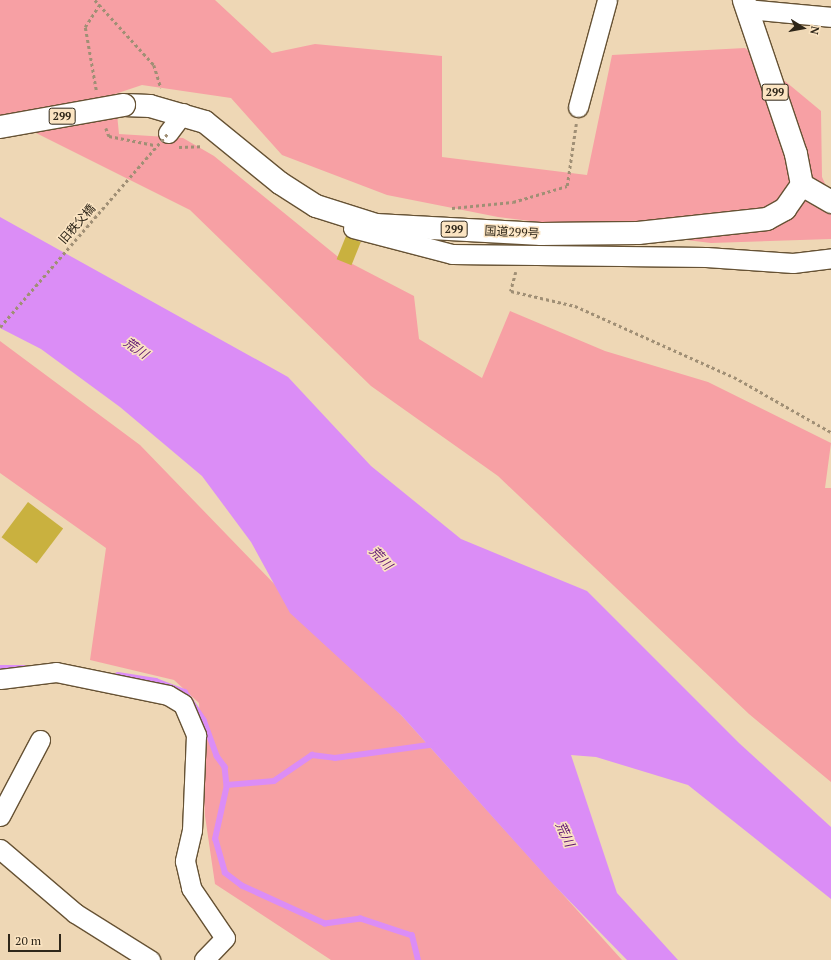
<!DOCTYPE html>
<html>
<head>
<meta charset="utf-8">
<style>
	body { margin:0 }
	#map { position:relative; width:831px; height:960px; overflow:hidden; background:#eed7b5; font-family:"PT Serif","Noto Sans JP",serif }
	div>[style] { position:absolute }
	.green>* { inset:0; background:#f7a0a4 }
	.water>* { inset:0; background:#db8df6 }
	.stream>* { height:5.5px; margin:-2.75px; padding:0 2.75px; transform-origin:2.75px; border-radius:2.75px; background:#db8df6 }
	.building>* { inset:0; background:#c9b13f; transform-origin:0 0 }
	.path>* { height:2.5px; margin-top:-1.25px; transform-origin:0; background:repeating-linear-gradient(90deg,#a08f75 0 3px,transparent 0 6px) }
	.roads { filter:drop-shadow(1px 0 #665234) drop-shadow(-1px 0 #665234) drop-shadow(0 1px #665234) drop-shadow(0 -1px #665234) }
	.minor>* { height:19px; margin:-9.5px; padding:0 9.5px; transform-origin:9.5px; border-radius:9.5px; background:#fff }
	.major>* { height:22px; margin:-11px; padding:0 11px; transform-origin:11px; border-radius:11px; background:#fff }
	.highway>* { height:22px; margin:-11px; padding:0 11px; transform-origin:11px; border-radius:11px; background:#fff }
	.path-bridge>* { height:2.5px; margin-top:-1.25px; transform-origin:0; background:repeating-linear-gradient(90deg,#a08f75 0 3px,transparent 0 6px) }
	.bridges { filter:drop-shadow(1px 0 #665234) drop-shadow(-1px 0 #665234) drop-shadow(0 1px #665234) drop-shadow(0 -1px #665234) }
	.highway-bridge>* { height:22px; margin:-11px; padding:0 11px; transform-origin:11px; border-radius:11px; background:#fff }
	span { translate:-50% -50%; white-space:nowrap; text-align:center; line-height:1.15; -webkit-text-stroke:3px #fbe4c2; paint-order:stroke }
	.shield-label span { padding:1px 3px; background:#fbe4c2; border:1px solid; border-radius:3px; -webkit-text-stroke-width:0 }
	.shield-label { font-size:11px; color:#2e2619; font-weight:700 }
	.street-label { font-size:12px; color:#2e2619 }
	.water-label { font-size:13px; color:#5e1373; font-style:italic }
	.north { position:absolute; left:783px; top:8px; width:40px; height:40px; -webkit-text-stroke:3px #fbe4c2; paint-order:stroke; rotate:101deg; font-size:11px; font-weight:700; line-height:16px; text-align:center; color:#2e2619 }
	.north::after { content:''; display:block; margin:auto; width:14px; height:18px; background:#2e2619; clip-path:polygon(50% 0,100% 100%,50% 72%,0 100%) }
	.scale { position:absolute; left:8px; top:934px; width:53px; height:18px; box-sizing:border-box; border:2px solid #2e2619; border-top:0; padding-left:5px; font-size:12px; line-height:14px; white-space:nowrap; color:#2e2619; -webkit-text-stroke:3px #fbe4c2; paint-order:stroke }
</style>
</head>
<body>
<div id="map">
	<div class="green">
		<div style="clip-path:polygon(0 0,215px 0,272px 53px,315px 44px,442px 56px,442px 157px,587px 175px,612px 55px,745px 48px,821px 111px,822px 177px,831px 197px,831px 239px,711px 243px,498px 217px,387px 195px,282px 155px,231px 98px,142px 85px,115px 94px,119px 134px,183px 138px,214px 156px,337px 256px,414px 296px,419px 339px,482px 378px,510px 311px,605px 351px,708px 382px,831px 443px,825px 488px,831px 488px,831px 782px,749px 714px,498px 476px,371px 386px,190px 210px,0 115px)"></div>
		<div style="clip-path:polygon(0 341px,140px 445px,401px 715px,622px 960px,331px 960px,215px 884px,205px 816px,199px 703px,174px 680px,90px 660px,106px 548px,0 473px)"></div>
	</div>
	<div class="water">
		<div style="clip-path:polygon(0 217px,288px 377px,371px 466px,461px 539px,587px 591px,739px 743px,831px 827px,831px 899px,688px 785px,596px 757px,571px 755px,617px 893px,678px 960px,627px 960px,553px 884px,401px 715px,290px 613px,251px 542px,202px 476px,120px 407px,41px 349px,0 328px)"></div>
	</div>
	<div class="stream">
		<div style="left:0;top:668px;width:24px"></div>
		<div style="left:118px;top:675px;width:38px;rotate:9deg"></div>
		<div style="left:156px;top:681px;width:31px;rotate:21deg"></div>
		<div style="left:185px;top:692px;width:34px;rotate:56deg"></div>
		<div style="left:204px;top:720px;width:38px;rotate:70deg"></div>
		<div style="left:217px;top:756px;width:14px;rotate:54deg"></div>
		<div style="left:225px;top:767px;width:18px;rotate:84deg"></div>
		<div style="left:418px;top:960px;width:25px;rotate:-104deg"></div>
		<div style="left:412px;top:936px;width:54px;rotate:-161.6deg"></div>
		<div style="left:361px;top:919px;width:36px;rotate:172deg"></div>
		<div style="left:325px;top:924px;width:91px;rotate:-155.4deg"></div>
		<div style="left:242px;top:886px;width:21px;rotate:-143deg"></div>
		<div style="left:225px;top:873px;width:35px;rotate:-106deg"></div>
		<div style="left:215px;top:839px;width:55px;rotate:-77.5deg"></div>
		<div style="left:227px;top:785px;width:47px;rotate:-4.9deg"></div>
		<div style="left:274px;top:781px;width:46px;rotate:-34.4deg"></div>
		<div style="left:312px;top:755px;width:23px;rotate:7deg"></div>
		<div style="left:335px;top:758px;width:102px;rotate:-7.9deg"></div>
	</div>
	<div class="building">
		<div style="left:346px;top:236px;width:16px;height:25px;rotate:22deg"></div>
		<div style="left:28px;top:502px;width:44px;height:44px;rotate:37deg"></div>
	</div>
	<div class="path">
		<div style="left:95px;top:0;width:88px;rotate:47.8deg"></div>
		<div style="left:154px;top:65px;width:24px;rotate:73deg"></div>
		<div style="left:96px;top:90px;width:64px;rotate:-99.9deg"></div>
		<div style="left:85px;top:27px;width:27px;rotate:-57deg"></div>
		<div style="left:106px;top:128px;width:9px;rotate:69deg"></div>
		<div style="left:109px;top:136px;width:46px;rotate:11.3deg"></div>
		<div style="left:179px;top:147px;width:23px;rotate:-2deg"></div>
		<div style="left:452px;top:208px;width:61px;rotate:-5.6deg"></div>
		<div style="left:513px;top:202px;width:56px;rotate:-16.5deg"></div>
		<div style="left:567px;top:186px;width:63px;rotate:-81.7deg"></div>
		<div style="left:516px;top:272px;width:20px;rotate:105deg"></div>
		<div style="left:511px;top:291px;width:66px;rotate:13.2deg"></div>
		<div style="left:575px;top:306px;width:174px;rotate:24.1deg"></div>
		<div style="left:734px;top:377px;width:112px;rotate:29.6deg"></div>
	</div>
	<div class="roads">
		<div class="minor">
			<div style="left:747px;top:9px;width:84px;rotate:5.4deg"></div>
			<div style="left:578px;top:107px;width:111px;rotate:-74.8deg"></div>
			<div style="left:168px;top:133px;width:25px;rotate:-53deg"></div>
			<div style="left:353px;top:228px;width:102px;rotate:14.7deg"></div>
			<div style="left:452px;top:254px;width:254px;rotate:0.7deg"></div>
			<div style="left:706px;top:257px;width:87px;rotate:3.9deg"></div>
			<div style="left:793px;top:263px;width:38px;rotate:-7deg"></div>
			<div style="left:0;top:679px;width:56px;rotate:-7.1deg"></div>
			<div style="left:56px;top:672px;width:114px;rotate:11.6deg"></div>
			<div style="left:168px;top:695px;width:17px;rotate:31deg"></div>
			<div style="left:183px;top:704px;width:34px;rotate:67deg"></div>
			<div style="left:196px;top:735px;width:95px;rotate:92.4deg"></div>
			<div style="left:192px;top:830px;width:32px;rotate:103deg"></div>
			<div style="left:185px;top:861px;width:28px;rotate:77deg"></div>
			<div style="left:191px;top:888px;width:60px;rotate:55.8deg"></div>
			<div style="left:225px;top:938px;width:30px;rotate:134deg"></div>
			<div style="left:0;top:816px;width:86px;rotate:-62.2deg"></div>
			<div style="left:0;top:849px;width:99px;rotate:40.5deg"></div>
			<div style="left:75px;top:913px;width:89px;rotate:32.1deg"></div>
		</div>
		<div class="major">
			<div style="left:802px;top:185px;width:34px;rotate:30deg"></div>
		</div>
		<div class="highway">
			<div style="left:124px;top:105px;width:26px;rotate:2deg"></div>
			<div style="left:150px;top:106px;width:57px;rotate:16.2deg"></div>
			<div style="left:205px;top:122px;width:97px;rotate:39.1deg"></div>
			<div style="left:280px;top:183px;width:43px;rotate:32.6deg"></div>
			<div style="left:316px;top:206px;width:63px;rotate:17.6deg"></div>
			<div style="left:376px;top:225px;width:165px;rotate:3.1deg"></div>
			<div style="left:541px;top:234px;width:97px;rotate:-0.6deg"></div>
			<div style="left:638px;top:233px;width:130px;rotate:-6.2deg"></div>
			<div style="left:767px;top:219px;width:21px;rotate:-29deg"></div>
			<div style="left:785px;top:209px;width:29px;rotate:-55deg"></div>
			<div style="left:802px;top:185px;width:32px;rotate:-101deg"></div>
			<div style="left:796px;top:154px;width:163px;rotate:-108.7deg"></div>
		</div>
	</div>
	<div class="path-bridge">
		<div style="left:0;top:327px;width:257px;rotate:-49.1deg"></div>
	</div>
	<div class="bridges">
		<div class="highway-bridge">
			<div style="left:0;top:127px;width:126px;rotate:-10.1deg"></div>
		</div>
	</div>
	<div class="shield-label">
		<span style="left:775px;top:92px">299</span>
		<span style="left:62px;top:116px">299</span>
		<span style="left:454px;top:229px">299</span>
	</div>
	<div class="street-label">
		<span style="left:77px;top:224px;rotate:-49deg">旧秩父橋</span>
		<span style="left:512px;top:232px;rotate:3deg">国道299号</span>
	</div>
	<div class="water-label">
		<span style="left:136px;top:348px;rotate:35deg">荒川</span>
		<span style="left:381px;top:558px;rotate:46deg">荒川</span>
		<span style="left:565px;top:834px;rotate:65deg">荒川</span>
	</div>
	<div class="north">N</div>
	<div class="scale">20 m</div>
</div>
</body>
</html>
